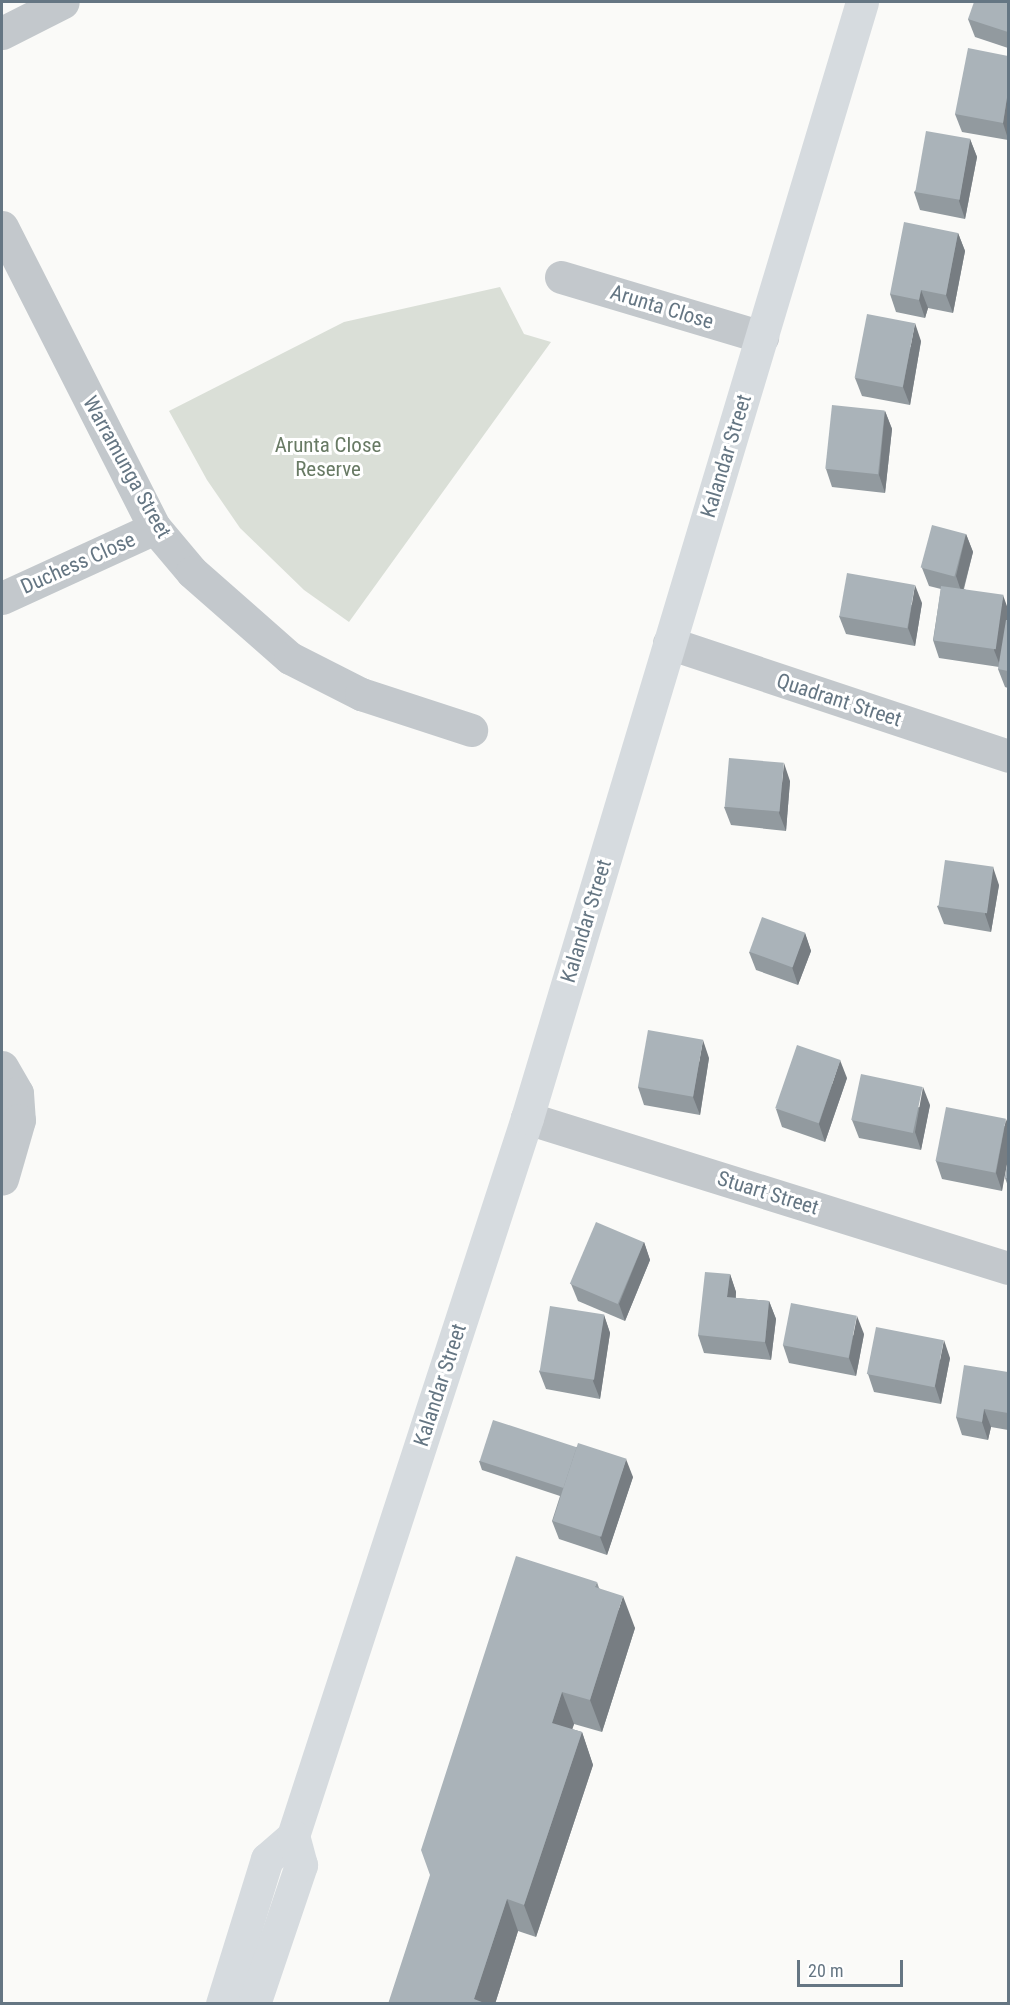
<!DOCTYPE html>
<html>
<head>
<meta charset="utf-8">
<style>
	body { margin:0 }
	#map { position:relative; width:1010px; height:2005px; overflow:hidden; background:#fafaf8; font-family:"Roboto Condensed",sans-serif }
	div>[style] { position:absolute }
	.green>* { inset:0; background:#dadfd7 }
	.minor>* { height:33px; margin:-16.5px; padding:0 16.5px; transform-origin:16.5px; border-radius:16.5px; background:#c3c8cc }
	.major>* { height:33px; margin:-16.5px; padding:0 16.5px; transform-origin:16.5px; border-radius:16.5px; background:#d6dbdf }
	.wall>* { inset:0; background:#929a9f }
	.shaded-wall>* { inset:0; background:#777d82 }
	.building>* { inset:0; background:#aab3b9; transform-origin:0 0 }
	span { translate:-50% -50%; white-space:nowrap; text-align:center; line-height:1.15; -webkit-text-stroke:6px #fff; paint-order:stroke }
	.street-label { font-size:21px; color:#657683 }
	.park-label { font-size:21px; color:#687a64 }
	.frame { position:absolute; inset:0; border:3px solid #657683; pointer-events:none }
	.scale { position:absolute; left:797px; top:1960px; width:106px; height:27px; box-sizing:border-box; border:3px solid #657683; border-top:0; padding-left:8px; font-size:18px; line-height:21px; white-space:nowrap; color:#657683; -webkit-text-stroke:4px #fff; paint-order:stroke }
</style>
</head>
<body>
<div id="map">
	<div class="green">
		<div style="clip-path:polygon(500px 287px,524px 334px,551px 342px,349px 622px,304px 590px,240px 528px,207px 480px,169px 411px,344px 322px)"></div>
	</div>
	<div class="minor">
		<div style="left:2px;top:33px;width:68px;rotate:-26.9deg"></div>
		<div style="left:2px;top:227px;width:338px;rotate:63.1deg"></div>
		<div style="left:155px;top:528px;width:57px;rotate:49.9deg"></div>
		<div style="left:192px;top:572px;width:130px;rotate:41.3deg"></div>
		<div style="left:290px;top:658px;width:80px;rotate:26.9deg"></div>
		<div style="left:361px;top:694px;width:116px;rotate:18.1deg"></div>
		<div style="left:561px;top:277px;width:210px;rotate:16.6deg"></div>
		<div style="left:2px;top:598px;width:168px;rotate:-24.6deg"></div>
		<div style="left:669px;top:643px;width:357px;rotate:18.4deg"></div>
		<div style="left:2px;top:1067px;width:30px;rotate:60deg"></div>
		<div style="left:17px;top:1093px;width:27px;rotate:86deg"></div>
		<div style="left:19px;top:1120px;width:61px;rotate:106.1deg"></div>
		<div style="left:527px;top:1118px;width:504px;rotate:17.32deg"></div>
	</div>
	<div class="major">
		<div style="left:222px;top:2004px;width:152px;rotate:-72.8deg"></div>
		<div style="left:267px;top:1859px;width:35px;rotate:-41deg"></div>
		<div style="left:293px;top:1836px;width:755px;rotate:-71.95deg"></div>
		<div style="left:527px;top:1118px;width:1165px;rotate:-73.29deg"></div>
		<div style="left:254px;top:2004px;width:147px;rotate:-71.3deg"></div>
		<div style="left:301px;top:1865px;width:30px;rotate:-105deg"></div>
	</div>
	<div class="wall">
		<div style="clip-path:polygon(1008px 2px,1008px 48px,975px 37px,968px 19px)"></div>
		<div style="clip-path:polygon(1008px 56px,1008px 140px,962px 132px,955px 114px)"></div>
		<div style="clip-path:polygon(970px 139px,977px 157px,965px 219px,920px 210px,914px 192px)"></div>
		<div style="clip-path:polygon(958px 233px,965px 251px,953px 313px,928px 308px,925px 318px,896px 312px,890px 294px)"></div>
		<div style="clip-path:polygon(921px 341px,910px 405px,862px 396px,855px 378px)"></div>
		<div style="clip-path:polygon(885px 411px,892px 429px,885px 493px,832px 487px,826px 469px)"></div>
		<div style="clip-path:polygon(966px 534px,973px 552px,964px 589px,1008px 609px,1008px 688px,1005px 687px,998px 669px,999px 667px,939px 658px,933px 640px,941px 589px,929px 586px,922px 568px)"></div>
		<div style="clip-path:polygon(922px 603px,915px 646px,846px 634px,839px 616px)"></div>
		<div style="clip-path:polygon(790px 781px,786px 831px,731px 825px,724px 807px)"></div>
		<div style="clip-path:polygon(999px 885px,991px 932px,944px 924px,937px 906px)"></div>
		<div style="clip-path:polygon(805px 933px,811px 951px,798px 985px,756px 970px,749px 952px)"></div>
		<div style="clip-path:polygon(709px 1058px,700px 1115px,644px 1105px,638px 1087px)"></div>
		<div style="clip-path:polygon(847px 1078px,825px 1142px,782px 1127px,776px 1109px)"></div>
		<div style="clip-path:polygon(930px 1105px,921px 1150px,859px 1138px,852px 1120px)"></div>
		<div style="clip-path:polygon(1008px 1124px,1002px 1191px,942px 1179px,936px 1161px)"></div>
		<div style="clip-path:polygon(1008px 1160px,1008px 1186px,1005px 1178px)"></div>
		<div style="clip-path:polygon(644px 1242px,650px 1260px,625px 1321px,578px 1301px,571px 1284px)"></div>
		<div style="clip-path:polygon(730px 1274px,736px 1292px,736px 1298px,769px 1301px,776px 1319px,771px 1360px,704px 1353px,698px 1335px)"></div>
		<div style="clip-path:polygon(604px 1315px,610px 1333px,600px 1399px,546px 1389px,539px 1371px)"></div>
		<div style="clip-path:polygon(864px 1334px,856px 1376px,789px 1363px,783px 1345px)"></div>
		<div style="clip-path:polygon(950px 1358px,941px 1404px,874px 1392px,868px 1374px)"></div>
		<div style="clip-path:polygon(1008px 1372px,1008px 1430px,991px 1427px,988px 1440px,962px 1435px,956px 1417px)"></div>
		<div style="clip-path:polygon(577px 1447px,633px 1477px,607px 1555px,559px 1539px,552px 1521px,560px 1496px,482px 1470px,479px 1461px)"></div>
		<div style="clip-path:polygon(597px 1582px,599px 1588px,635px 1628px,602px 1732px,574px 1724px,572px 1729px,582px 1732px,593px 1765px,536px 1937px,518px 1931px,495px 2004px,388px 2004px)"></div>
	</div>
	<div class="shaded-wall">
		<div style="clip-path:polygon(1008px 91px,1008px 139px,1003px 123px)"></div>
		<div style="clip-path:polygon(970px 139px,977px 157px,965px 219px,959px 201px)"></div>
		<div style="clip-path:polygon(958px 233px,965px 251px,953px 313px,946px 295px)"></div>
		<div style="clip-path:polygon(921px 290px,928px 308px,925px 318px,919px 300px)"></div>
		<div style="clip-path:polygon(915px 323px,921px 341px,910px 405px,903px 387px)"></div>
		<div style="clip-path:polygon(885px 411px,892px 429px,885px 493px,879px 475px)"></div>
		<div style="clip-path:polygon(966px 534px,973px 552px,962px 594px,956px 576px)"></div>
		<div style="clip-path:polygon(915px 585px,922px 603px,915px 646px,908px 628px)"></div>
		<div style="clip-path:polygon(1003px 595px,1008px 609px,1008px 621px,1001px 668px,994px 650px)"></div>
		<div style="clip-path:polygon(784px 763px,790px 781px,786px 831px,779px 813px)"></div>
		<div style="clip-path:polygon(993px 867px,999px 885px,991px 932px,985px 914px)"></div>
		<div style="clip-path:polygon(805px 933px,811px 951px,798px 985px,792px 967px)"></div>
		<div style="clip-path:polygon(703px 1040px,709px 1058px,700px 1115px,693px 1097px)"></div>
		<div style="clip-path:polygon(840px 1060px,847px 1078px,825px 1142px,819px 1124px)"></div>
		<div style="clip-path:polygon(923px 1087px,930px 1105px,921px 1150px,915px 1132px)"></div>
		<div style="clip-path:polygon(1006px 1119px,1008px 1124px,1008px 1159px,1002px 1191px,996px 1173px)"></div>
		<div style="clip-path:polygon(644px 1242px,650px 1260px,625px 1321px,619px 1304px)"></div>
		<div style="clip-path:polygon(730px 1274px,736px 1292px,734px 1315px,727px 1297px)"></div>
		<div style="clip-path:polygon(769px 1301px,776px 1319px,771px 1360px,765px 1342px)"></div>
		<div style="clip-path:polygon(604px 1315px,610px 1333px,600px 1399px,593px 1381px)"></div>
		<div style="clip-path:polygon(857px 1316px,864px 1334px,856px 1376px,849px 1358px)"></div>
		<div style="clip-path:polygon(944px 1340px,950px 1358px,941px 1404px,935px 1386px)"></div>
		<div style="clip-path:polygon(984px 1409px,991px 1427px,988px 1440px,982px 1422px)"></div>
		<div style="clip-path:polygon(626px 1459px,633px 1477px,607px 1555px,600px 1537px)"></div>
		<div style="clip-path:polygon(623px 1596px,635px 1628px,602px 1732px,590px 1700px)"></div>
		<div style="clip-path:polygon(562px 1692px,574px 1724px,564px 1755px,552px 1723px)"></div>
		<div style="clip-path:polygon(582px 1732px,593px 1765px,536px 1937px,524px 1905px)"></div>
		<div style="clip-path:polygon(507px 1899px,518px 1931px,495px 2004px,476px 2004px,474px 1999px)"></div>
	</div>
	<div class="building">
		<div style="clip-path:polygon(974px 2px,1008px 2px,1008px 32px,968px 19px)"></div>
		<div style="clip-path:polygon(968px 48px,1008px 56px,1008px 91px,1003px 123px,955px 114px)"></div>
		<div style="left:926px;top:131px;width:45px;height:62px;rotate:10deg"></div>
		<div style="clip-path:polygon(904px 222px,958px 233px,946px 295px,921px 290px,919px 300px,890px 294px)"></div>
		<div style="left:867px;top:314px;width:49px;height:65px;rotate:11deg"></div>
		<div style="left:832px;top:405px;width:53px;height:64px;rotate:6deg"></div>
		<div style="left:932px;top:525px;width:35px;height:44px;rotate:15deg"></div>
		<div style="left:847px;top:573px;width:69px;height:44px;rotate:10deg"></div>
		<div style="left:941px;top:586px;width:63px;height:55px;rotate:8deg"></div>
		<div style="clip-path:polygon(1006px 620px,1008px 620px,1008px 671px,998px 669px)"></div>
		<div style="left:729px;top:758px;width:55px;height:49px;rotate:5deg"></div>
		<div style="left:945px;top:860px;width:49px;height:47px;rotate:8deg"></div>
		<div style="left:762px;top:917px;width:46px;height:37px;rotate:20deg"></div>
		<div style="left:648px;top:1030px;width:56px;height:58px;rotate:10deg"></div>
		<div style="left:797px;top:1045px;width:46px;height:67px;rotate:19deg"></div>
		<div style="left:861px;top:1074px;width:63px;height:47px;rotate:12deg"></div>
		<div style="left:946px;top:1107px;width:61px;height:55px;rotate:11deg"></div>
		<div style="clip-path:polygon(1008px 1160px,1008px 1178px,1005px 1178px)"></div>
		<div style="left:596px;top:1222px;width:52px;height:67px;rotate:23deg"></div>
		<div style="clip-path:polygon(705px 1272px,730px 1274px,727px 1297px,769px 1301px,765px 1342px,698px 1335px)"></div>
		<div style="left:791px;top:1303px;width:67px;height:43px;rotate:11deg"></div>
		<div style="left:550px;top:1306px;width:55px;height:66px;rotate:9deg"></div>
		<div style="left:876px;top:1327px;width:69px;height:48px;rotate:11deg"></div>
		<div style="clip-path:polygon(964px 1365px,1008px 1372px,1008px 1413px,984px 1409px,982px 1422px,956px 1417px)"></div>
		<div style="left:493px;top:1420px;width:88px;height:43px;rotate:18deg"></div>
		<div style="left:578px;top:1443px;width:51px;height:82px;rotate:18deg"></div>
		<div style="clip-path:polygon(516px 1556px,597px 1582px,595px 1587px,623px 1596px,590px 1700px,562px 1692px,552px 1723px,582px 1732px,524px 1905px,507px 1899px,474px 1999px,487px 2004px,388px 2004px,430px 1875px,421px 1850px)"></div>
	</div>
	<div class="street-label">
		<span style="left:662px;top:307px;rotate:17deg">Arunta Close</span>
		<span style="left:726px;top:456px;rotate:-73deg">Kalandar Street</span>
		<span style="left:127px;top:467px;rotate:61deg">Warramunga Street</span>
		<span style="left:78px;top:563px;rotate:-24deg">Duchess Close</span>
		<span style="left:839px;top:700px;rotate:18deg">Quadrant Street</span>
		<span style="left:586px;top:921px;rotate:-73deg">Kalandar Street</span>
		<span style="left:768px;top:1193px;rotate:17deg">Stuart Street</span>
		<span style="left:440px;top:1385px;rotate:-72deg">Kalandar Street</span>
	</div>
	<div class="park-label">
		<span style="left:328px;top:457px">Arunta Close<br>Reserve</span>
	</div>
	<div class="frame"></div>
	<div class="scale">20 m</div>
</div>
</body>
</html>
